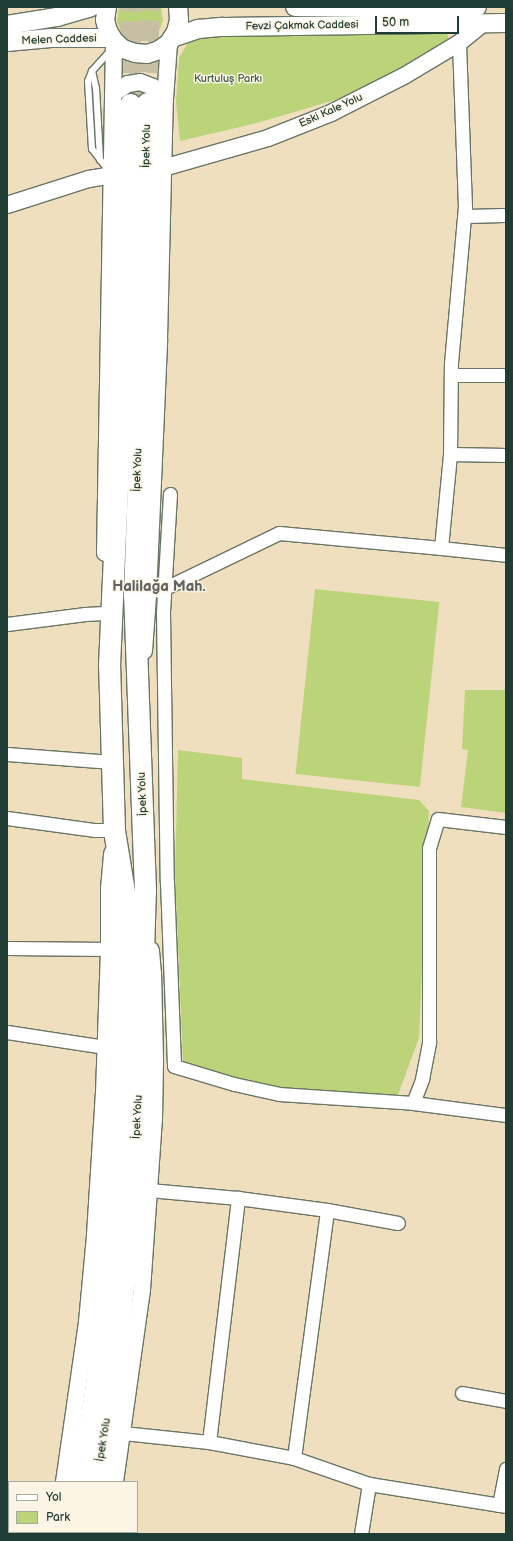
<!DOCTYPE html>
<html>
<head>
<meta charset="utf-8">
<style>
	body { margin:0 }
	#map { position:relative; width:513px; height:1541px; overflow:hidden; background:#f0dfbf; font-family:"Balsamiq Sans",sans-serif }
	div>[style] { position:absolute }
	.green>* { inset:0; background:#bcd479; transform-origin:0 0 }
	.trunk-tunnel>* { height:21px; margin-top:-10.5px; transform-origin:0; background:repeating-linear-gradient(90deg,#c6bfa3 0 21px,transparent 0 31px) }
	.roads { filter:drop-shadow(1px 0 #687665) drop-shadow(-1px 0 #687665) drop-shadow(0 1px #687665) drop-shadow(0 -1px #687665) }
	.service>* { height:6px; margin:-3px; padding:0 3px; transform-origin:3px; border-radius:3px; background:#fff }
	.minor>* { height:13px; margin:-6.5px; padding:0 6.5px; transform-origin:6.5px; border-radius:6.5px; background:#fff }
	.tertiary>* { height:16px; margin:-8px; padding:0 8px; transform-origin:8px; border-radius:8px; background:#fff }
	.secondary>* { height:18px; margin:-9px; padding:0 9px; transform-origin:9px; border-radius:9px; background:#fff }
	.trunk>* { height:21px; margin:-10.5px; padding:0 10.5px; transform-origin:10.5px; border-radius:10.5px; background:#fff }
	span { translate:-50% -50%; white-space:nowrap; text-align:center; line-height:1.15; -webkit-text-stroke:3px #fcf5e5; paint-order:stroke }
	.street-label { font-size:11px; color:#1f3d34 }
	.park-label { font-size:11px; color:#3e5b42 }
	.district-label { font-size:15px; color:#606266; font-weight:700 }
	.frame { position:absolute; inset:0; border:8px solid #1f3d34; pointer-events:none }
	.legend { position:absolute; left:8px; top:1481px; width:130px; height:52px; box-sizing:border-box; background:#fcf5e5; border:1px solid #a4ab9e; margin:0; padding:5px 7px; list-style:none; font-size:12px; color:#1f3d34 }
	.legend li { display:flex; align-items:center; gap:8px; height:20px }
	.legend b { width:20px; border:1px solid #a4ab9e }
	.scale { position:absolute; left:375px; top:16px; width:84px; height:18px; box-sizing:border-box; border:2px solid #1f3d34; border-top:0; padding-left:5px; font-size:12px; line-height:14px; white-space:nowrap; color:#1f3d34; -webkit-text-stroke:3px #fcf5e5; paint-order:stroke }
</style>
</head>
<body>
<div id="map">
	<div class="green">
		<div style="clip-path:polygon(119px 7px,161px 7px,163px 21px,160px 29px,148px 39px,132px 39px,120px 29px,117px 22px)"></div>
		<div style="clip-path:polygon(447px 28px,448px 39px,397px 72px,335px 100px,257px 123px,180px 141px,176px 103px,179px 58px,189px 41px,208px 33px)"></div>
		<div style="left:315px;top:589px;width:125px;height:186px;rotate:6deg"></div>
		<div style="clip-path:polygon(465px 690px,506px 690px,506px 813px,461px 807px,468px 750px,462px 749px)"></div>
		<div style="clip-path:polygon(178px 750px,242px 758px,242px 779px,419px 800px,429px 811px,419px 1038px,398px 1095px,275px 1090px,183px 1062px,175px 874px)"></div>
	</div>
	<div class="trunk-tunnel">
		<div style="left:147px;top:103px;width:96px;rotate:-88.8deg"></div>
		<div style="left:130px;top:104px;width:97px;rotate:-89.4deg"></div>
	</div>
	<div class="roads">
		<div class="service">
			<div style="left:92px;top:71px;width:17px;rotate:77deg"></div>
			<div style="left:96px;top:88px;width:72px;rotate:86.8deg"></div>
			<div style="left:108px;top:170px;width:26px;rotate:-127deg"></div>
			<div style="left:92px;top:149px;width:68px;rotate:-93.4deg"></div>
			<div style="left:88px;top:81px;width:11px;rotate:-68deg"></div>
			<div style="left:92px;top:71px;width:28px;rotate:-48deg"></div>
		</div>
		<div class="minor">
			<div style="left:465px;top:216px;width:41px;rotate:-1.4deg"></div>
			<div style="left:451px;top:375px;width:55px"></div>
			<div style="left:450px;top:454px;width:56px;rotate:1deg"></div>
			<div style="left:170px;top:494px;width:118px;rotate:93.4deg"></div>
			<div style="left:163px;top:612px;width:270px;rotate:89.2deg"></div>
			<div style="left:167px;top:882px;width:184px;rotate:87.8deg"></div>
			<div style="left:174px;top:1066px;width:63px;rotate:16.7deg"></div>
			<div style="left:234px;top:1084px;width:46px;rotate:12.5deg"></div>
			<div style="left:279px;top:1094px;width:134px;rotate:3.8deg"></div>
			<div style="left:413px;top:1103px;width:94px;rotate:7.4deg"></div>
			<div style="left:441px;top:548px;width:94px;rotate:-84.5deg"></div>
			<div style="left:450px;top:454px;width:91px;rotate:-89.4deg"></div>
			<div style="left:451px;top:363px;width:157px;rotate:-84.9deg"></div>
			<div style="left:465px;top:207px;width:164px;rotate:-92.1deg"></div>
			<div style="left:159px;top:591px;width:133px;rotate:-25.8deg"></div>
			<div style="left:279px;top:533px;width:163px;rotate:5.3deg"></div>
			<div style="left:441px;top:548px;width:65px;rotate:6.1deg"></div>
			<div style="left:7px;top:624px;width:79px;rotate:-7.3deg"></div>
			<div style="left:85px;top:614px;width:20px;rotate:-3deg"></div>
			<div style="left:7px;top:754px;width:105px;rotate:4.4deg"></div>
			<div style="left:7px;top:818px;width:89px;rotate:7.8deg"></div>
			<div style="left:95px;top:830px;width:19px"></div>
			<div style="left:7px;top:948px;width:102px;rotate:0.6deg"></div>
			<div style="left:7px;top:1032px;width:99px;rotate:8.7deg"></div>
			<div style="left:413px;top:1103px;width:26px;rotate:-69deg"></div>
			<div style="left:422px;top:1079px;width:38px;rotate:-79deg"></div>
			<div style="left:429px;top:1042px;width:194px;rotate:-90deg"></div>
			<div style="left:429px;top:848px;width:30px;rotate:-73deg"></div>
			<div style="left:438px;top:819px;width:68px;rotate:6.7deg"></div>
			<div style="left:149px;top:1190px;width:89px;rotate:5.1deg"></div>
			<div style="left:238px;top:1198px;width:90px;rotate:7.7deg"></div>
			<div style="left:327px;top:1210px;width:72px;rotate:10.4deg"></div>
			<div style="left:462px;top:1393px;width:45px;rotate:10.3deg"></div>
			<div style="left:123px;top:1433px;width:86px;rotate:6deg"></div>
			<div style="left:209px;top:1442px;width:86px;rotate:10.7deg"></div>
			<div style="left:294px;top:1458px;width:79px;rotate:19.1deg"></div>
			<div style="left:369px;top:1484px;width:139px;rotate:9.1deg"></div>
			<div style="left:209px;top:1442px;width:246px;rotate:-83.2deg"></div>
			<div style="left:294px;top:1458px;width:250px;rotate:-82.4deg"></div>
			<div style="left:499px;top:1505px;width:37px;rotate:-79deg"></div>
			<div style="left:361px;top:1534px;width:51px;rotate:-80.9deg"></div>
		</div>
		<div class="tertiary">
			<div style="left:113px;top:94px;width:18px;rotate:-34deg"></div>
			<div style="left:128px;top:84px;width:12px;rotate:-9deg"></div>
			<div style="left:140px;top:82px;width:14px;rotate:21deg"></div>
			<div style="left:153px;top:87px;width:17px;rotate:45deg"></div>
			<div style="left:163px;top:168px;width:109px;rotate:-15.9deg"></div>
			<div style="left:268px;top:138px;width:68px;rotate:-21.6deg"></div>
			<div style="left:331px;top:113px;width:82px;rotate:-26.9deg"></div>
			<div style="left:404px;top:76px;width:64px;rotate:-31deg"></div>
			<div style="left:459px;top:43px;width:32px;rotate:-39deg"></div>
			<div style="left:7px;top:205px;width:86px;rotate:-17.6deg"></div>
			<div style="left:89px;top:179px;width:23px;rotate:-10deg"></div>
			<div style="left:105px;top:553px;width:512px;rotate:-88.99deg"></div>
			<div style="left:144px;top:651px;width:55px;rotate:-85.8deg"></div>
			<div style="left:148px;top:596px;width:257px;rotate:-87.5deg"></div>
			<div style="left:159px;top:339px;width:240px;rotate:-88.6deg"></div>
			<div style="left:165px;top:99px;width:56px;rotate:-85.9deg"></div>
			<div style="left:64px;top:1482px;width:162px;rotate:-81.8deg"></div>
			<div style="left:87px;top:1322px;width:87px;rotate:-84.7deg"></div>
			<div style="left:95px;top:1235px;width:142px;rotate:-86.4deg"></div>
			<div style="left:104px;top:1093px;width:144px;rotate:-88deg"></div>
			<div style="left:109px;top:949px;width:60px;rotate:-90deg"></div>
			<div style="left:109px;top:889px;width:36px;rotate:-85deg"></div>
			<div style="left:115px;top:1482px;width:194px;rotate:-82deg"></div>
			<div style="left:142px;top:1290px;width:171px;rotate:-86deg"></div>
			<div style="left:154px;top:1119px;width:60px;rotate:-89deg"></div>
			<div style="left:155px;top:1059px;width:85px;rotate:-91.3deg"></div>
			<div style="left:153px;top:974px;width:24px;rotate:-95deg"></div>
			<div style="left:55px;top:1534px;width:2px;rotate:-90deg"></div>
			<div style="left:107px;top:1534px;width:2px;rotate:-90deg"></div>
		</div>
		<div class="secondary">
			<div style="left:107px;top:7px;width:13px;rotate:99deg"></div>
			<div style="left:105px;top:20px;width:11px;rotate:75deg"></div>
			<div style="left:108px;top:31px;width:12px;rotate:59deg"></div>
			<div style="left:114px;top:41px;width:12px;rotate:42deg"></div>
			<div style="left:123px;top:49px;width:13px;rotate:18deg"></div>
			<div style="left:135px;top:53px;width:12px;rotate:5deg"></div>
			<div style="left:147px;top:54px;width:13px;rotate:-18deg"></div>
			<div style="left:159px;top:50px;width:12px;rotate:-35deg"></div>
			<div style="left:169px;top:43px;width:13px;rotate:-58deg"></div>
			<div style="left:176px;top:32px;width:12px;rotate:-76deg"></div>
			<div style="left:179px;top:20px;width:13px;rotate:-94deg"></div>
			<div style="left:295px;top:7px;width:182px"></div>
			<div style="left:7px;top:25px;width:51px;rotate:-9.1deg"></div>
			<div style="left:57px;top:17px;width:35px;rotate:-16deg"></div>
			<div style="left:172px;top:38px;width:28px;rotate:-19deg"></div>
			<div style="left:198px;top:29px;width:25px;rotate:-5deg"></div>
			<div style="left:223px;top:27px;width:283px;rotate:-0.8deg"></div>
			<div style="left:7px;top:42px;width:44px;rotate:-5.2deg"></div>
			<div style="left:51px;top:38px;width:61px"></div>
		</div>
		<div class="trunk">
			<div style="left:81px;top:1482px;width:98px;rotate:-81.2deg"></div>
			<div style="left:96px;top:1385px;width:121px;rotate:-83.8deg"></div>
			<div style="left:109px;top:1265px;width:122px;rotate:-85.8deg"></div>
			<div style="left:118px;top:1143px;width:91px;rotate:-87.5deg"></div>
			<div style="left:122px;top:1052px;width:105px;rotate:-88.4deg"></div>
			<div style="left:125px;top:947px;width:55px;rotate:-91deg"></div>
			<div style="left:124px;top:892px;width:63px;rotate:-99.2deg"></div>
			<div style="left:114px;top:830px;width:165px;rotate:-91.7deg"></div>
			<div style="left:109px;top:665px;width:327px;rotate:-87.4deg"></div>
			<div style="left:124px;top:338px;width:234px;rotate:-88.5deg"></div>
			<div style="left:97px;top:1482px;width:52px;rotate:-80deg"></div>
			<div style="left:106px;top:1431px;width:151px;rotate:-83.2deg"></div>
			<div style="left:124px;top:1281px;width:140px;rotate:-84.7deg"></div>
			<div style="left:137px;top:1142px;width:87px;rotate:-88deg"></div>
			<div style="left:140px;top:1055px;width:164px;rotate:-88.3deg"></div>
			<div style="left:145px;top:891px;width:295px;rotate:-92.1deg"></div>
			<div style="left:134px;top:596px;width:258px;rotate:-88deg"></div>
			<div style="left:143px;top:338px;width:235px;rotate:-89deg"></div>
			<div style="left:73px;top:1534px;width:2px;rotate:-90deg"></div>
			<div style="left:88px;top:1534px;width:2px;rotate:-90deg"></div>
		</div>
	</div>
	<div class="street-label">
		<span style="left:302px;top:26px;rotate:-1deg">Fevzi Çakmak Caddesi</span>
		<span style="left:59px;top:40px;rotate:-2deg">Melen Caddesi</span>
		<span style="left:331px;top:111px;rotate:-24deg">Eski Kale Yolu</span>
		<span style="left:147px;top:146px;rotate:-89deg">İpek Yolu</span>
		<span style="left:138px;top:470px;rotate:-88deg">İpek Yolu</span>
		<span style="left:143px;top:794px;rotate:-92deg">İpek Yolu</span>
		<span style="left:138px;top:1117px;rotate:-87deg">İpek Yolu</span>
		<span style="left:104px;top:1440px;rotate:-81deg">İpek Yolu</span>
	</div>
	<div class="park-label">
		<span style="left:228px;top:79px">Kurtuluş Parkı</span>
	</div>
	<div class="district-label">
		<span style="left:159px;top:587px">Halilağa Mah.</span>
	</div>
	<div class="frame"></div>
	<ul class="legend">
	<li><b style="height:5px;background:#fff"></b>Yol</li>
	<li><b style="height:11px;background:#bcd479"></b>Park</li>
	</ul>
	<div class="scale">50 m</div>
</div>
</body>
</html>
